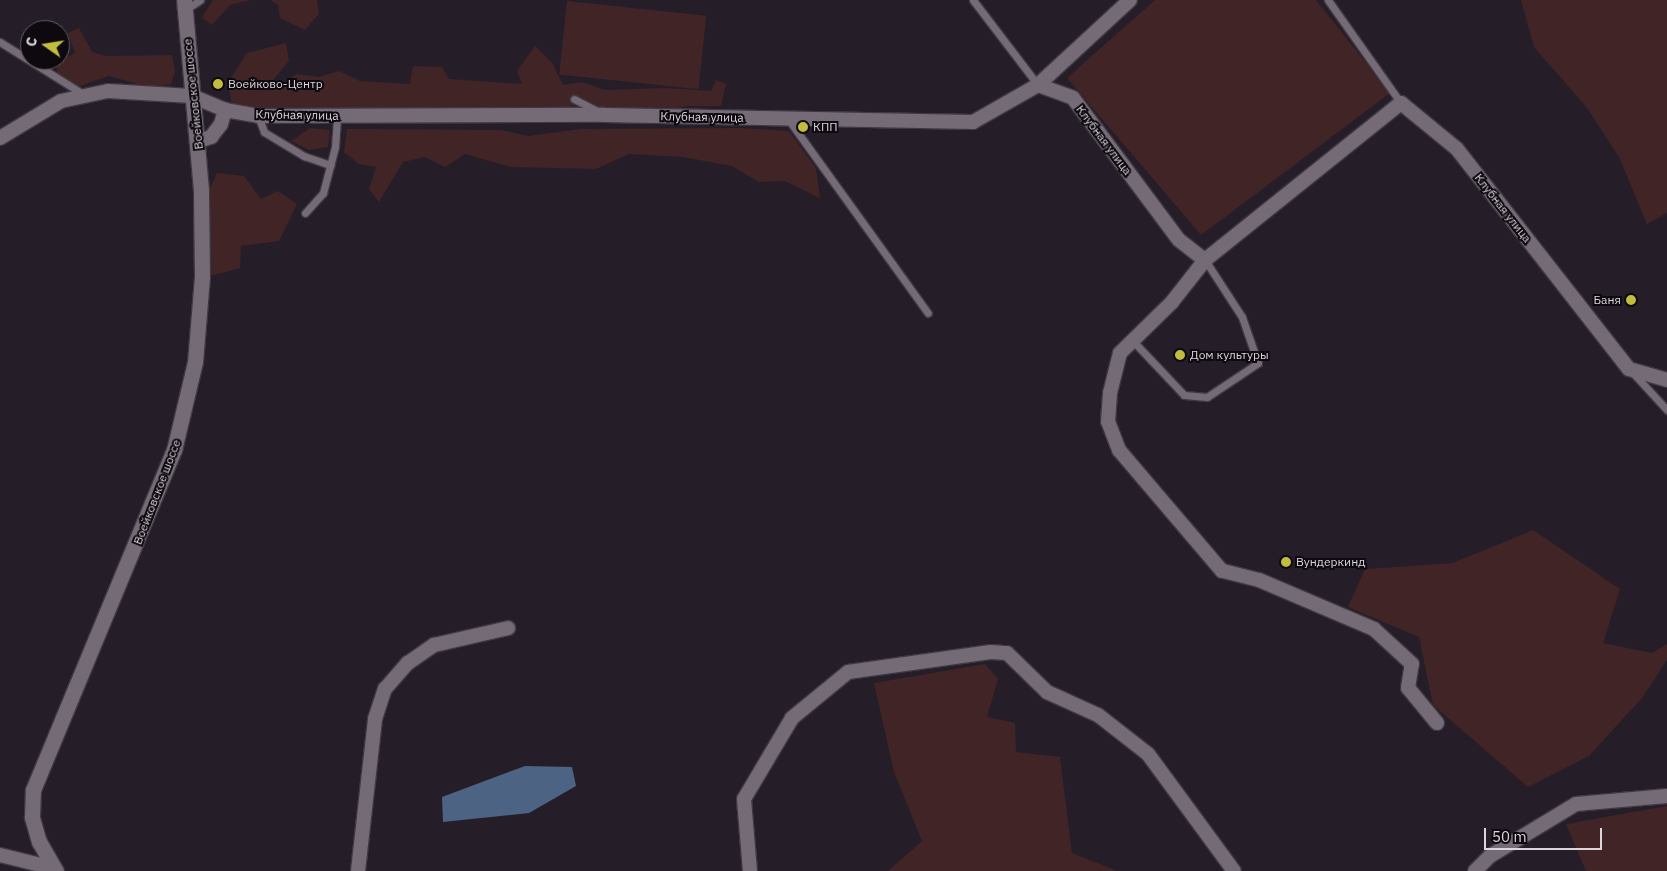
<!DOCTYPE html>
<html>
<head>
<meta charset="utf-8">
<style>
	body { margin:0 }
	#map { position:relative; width:1667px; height:871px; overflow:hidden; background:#251e28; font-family:"IBM Plex Sans",sans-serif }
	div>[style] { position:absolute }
	.green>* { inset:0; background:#412425; transform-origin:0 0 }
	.water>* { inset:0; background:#4d6383 }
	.roads { filter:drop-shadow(1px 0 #3f3942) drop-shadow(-1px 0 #3f3942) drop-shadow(0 1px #3f3942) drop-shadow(0 -1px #3f3942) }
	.lane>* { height:7px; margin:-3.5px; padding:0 3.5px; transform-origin:3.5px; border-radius:3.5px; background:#746b77 }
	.street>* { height:14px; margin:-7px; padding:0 7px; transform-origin:7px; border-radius:7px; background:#746b77 }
	.secondary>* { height:15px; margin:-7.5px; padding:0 7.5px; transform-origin:7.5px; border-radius:7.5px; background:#746b77 }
	.dots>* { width:14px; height:14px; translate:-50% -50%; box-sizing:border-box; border:2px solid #0d090e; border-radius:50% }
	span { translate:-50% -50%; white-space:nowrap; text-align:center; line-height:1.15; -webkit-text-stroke:4px #0d090e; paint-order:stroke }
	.poi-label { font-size:12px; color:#dad6dc }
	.left { translate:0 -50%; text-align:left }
	.right { translate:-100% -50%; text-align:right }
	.street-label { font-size:12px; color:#dad6dc }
	.north { position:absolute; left:20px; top:20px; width:50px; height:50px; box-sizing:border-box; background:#0d090e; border:1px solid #5f5b60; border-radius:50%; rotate:283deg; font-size:14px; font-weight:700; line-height:20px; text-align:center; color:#dad6dc }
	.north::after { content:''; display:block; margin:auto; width:18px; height:22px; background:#c2bd3f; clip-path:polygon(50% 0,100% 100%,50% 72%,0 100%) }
	.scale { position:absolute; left:1484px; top:828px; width:118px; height:22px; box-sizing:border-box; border:2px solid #dad6dc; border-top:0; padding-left:6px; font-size:15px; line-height:18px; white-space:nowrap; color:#dad6dc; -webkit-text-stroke:4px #0d090e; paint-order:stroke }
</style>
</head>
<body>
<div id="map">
	<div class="green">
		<div style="clip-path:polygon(213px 0,250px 0,230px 5px,212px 25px,202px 18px)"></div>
		<div style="clip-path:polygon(271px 0,317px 0,319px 14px,305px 30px,280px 18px,278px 5px)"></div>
		<div style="clip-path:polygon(1155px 0,1316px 0,1390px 93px,1201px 235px,1067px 78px)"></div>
		<div style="clip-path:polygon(1521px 0,1667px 0,1667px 213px,1647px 224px,1620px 159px,1588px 109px,1534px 47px)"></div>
		<div style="left:567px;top:1px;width:140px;height:74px;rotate:6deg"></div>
		<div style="clip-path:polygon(79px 28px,92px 52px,106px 56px,172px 55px,175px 72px,171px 84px,152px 88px,109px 76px,77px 87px,59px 81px,56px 64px,75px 53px,68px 33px)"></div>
		<div style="clip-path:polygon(286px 43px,289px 61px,273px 80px,280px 87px,296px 74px,319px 77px,339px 71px,360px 81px,410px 84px,413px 66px,442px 67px,449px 79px,522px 84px,517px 71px,535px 46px,553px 64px,563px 85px,582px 82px,605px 90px,666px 88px,711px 91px,716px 80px,726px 84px,721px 106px,686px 106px,670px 112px,601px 108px,586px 101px,565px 109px,380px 108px,361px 112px,275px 112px,232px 105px,228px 83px,247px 53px)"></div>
		<div style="clip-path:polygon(310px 128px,330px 130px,328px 147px,309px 150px,291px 141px)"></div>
		<div style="clip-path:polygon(740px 128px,789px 131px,816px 168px,820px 198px,785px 181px,759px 182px,732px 166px,683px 157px,629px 154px,596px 169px,511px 167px,465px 154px,445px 167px,425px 157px,403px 162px,379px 202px,369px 189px,376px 167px,359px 164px,344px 152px,347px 129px,501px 130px,528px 136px,581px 129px)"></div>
		<div style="clip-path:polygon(217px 173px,244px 176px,261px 199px,278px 191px,297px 204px,279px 241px,241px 246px,240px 268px,210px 276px,204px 264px,205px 200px)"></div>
		<div style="clip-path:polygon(1533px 530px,1620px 589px,1603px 643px,1652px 653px,1667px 644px,1667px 660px,1642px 698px,1589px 756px,1528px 787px,1433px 705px,1419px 637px,1348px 607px,1365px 569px,1453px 563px)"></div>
		<div style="clip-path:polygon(985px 664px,998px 679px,987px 717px,1015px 723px,1016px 752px,1060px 757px,1072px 853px,1117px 871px,888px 871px,922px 841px,894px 772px,874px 683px)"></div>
		<div style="clip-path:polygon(1667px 806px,1667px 871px,1586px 871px,1566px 824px)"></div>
	</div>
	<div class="water">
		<div style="clip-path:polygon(525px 766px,572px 767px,576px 786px,529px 813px,443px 822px,442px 797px)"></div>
	</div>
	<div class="roads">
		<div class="lane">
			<div style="left:973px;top:0;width:107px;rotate:52.6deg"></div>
			<div style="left:1328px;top:0;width:126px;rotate:54.7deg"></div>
			<div style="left:185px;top:10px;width:18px;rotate:-34deg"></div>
			<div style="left:0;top:42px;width:98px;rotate:32.1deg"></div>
			<div style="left:574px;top:99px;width:29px;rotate:27deg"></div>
			<div style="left:258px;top:116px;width:17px;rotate:69deg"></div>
			<div style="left:264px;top:132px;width:47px;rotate:31deg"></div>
			<div style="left:304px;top:156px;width:28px;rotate:19deg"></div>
			<div style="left:788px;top:119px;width:239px;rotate:54.2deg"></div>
			<div style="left:305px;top:213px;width:27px;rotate:-48deg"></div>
			<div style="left:323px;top:193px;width:48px;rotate:-75.4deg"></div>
			<div style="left:335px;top:147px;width:31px;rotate:-86deg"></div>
			<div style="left:1133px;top:341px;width:74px;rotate:46.6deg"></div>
			<div style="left:1184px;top:395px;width:23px;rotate:5deg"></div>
			<div style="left:1207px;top:397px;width:61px;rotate:-33.7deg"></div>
			<div style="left:1258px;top:363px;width:49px;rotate:-109.2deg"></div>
			<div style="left:1242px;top:317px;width:68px;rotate:-123deg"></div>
			<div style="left:1633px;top:373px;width:50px;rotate:47.4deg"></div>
		</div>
		<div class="street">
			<div style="left:1038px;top:85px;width:37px;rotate:20deg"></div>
			<div style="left:1073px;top:98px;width:177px;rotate:53.3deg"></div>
			<div style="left:1179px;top:240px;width:33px;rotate:38deg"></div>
			<div style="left:0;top:138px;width:71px;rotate:-31.2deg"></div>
			<div style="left:61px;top:101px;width:48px;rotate:-12deg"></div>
			<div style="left:108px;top:91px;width:84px;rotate:3.4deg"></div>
			<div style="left:192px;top:96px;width:36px;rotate:23deg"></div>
			<div style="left:225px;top:110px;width:34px;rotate:10deg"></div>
			<div style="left:258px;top:116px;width:346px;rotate:-0.2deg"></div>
			<div style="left:604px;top:115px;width:369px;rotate:1.1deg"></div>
			<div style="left:973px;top:122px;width:75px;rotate:-29.6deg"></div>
			<div style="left:1038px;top:85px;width:125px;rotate:-42.7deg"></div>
			<div style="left:198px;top:141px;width:14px;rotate:-17deg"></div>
			<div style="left:211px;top:137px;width:16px;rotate:-52deg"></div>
			<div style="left:221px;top:124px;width:15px;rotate:-74deg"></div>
			<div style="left:1437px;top:723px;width:45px;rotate:-129.6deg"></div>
			<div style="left:1408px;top:688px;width:24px;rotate:-81deg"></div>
			<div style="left:1412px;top:664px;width:52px;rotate:-137.4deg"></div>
			<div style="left:1374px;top:629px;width:125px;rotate:-156.9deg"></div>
			<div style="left:1259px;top:580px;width:38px;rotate:-166deg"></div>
			<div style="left:1222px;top:571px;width:159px;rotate:-130.4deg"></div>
			<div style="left:1119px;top:450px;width:30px;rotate:-111deg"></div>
			<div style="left:1108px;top:422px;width:29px;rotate:-86deg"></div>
			<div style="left:1110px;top:393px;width:41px;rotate:-76deg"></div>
			<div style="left:1120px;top:353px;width:73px;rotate:-44.4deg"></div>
			<div style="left:1172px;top:302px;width:53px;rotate:-51.8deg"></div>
			<div style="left:1205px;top:260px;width:251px;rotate:-38.7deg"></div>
			<div style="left:1401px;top:103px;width:72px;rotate:39.4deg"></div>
			<div style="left:1457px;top:149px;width:279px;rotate:52deg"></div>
			<div style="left:1629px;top:369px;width:40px;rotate:16deg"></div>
			<div style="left:0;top:855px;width:55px;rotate:13.8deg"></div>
			<div style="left:358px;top:871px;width:153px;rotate:-83.6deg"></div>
			<div style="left:375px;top:719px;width:32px;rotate:-72deg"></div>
			<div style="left:385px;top:689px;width:35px;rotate:-49deg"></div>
			<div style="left:408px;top:663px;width:32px;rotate:-35deg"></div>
			<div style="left:434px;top:645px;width:76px;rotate:-12.9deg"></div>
			<div style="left:750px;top:871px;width:72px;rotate:-94.8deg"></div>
			<div style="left:744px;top:799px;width:94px;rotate:-59.3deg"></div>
			<div style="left:792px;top:718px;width:72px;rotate:-39.4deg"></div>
			<div style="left:848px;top:672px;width:144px;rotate:-8deg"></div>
			<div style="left:991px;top:652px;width:16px;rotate:4deg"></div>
			<div style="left:1007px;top:653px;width:56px;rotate:44.3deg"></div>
			<div style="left:1047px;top:692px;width:56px;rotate:24.3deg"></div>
			<div style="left:1098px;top:715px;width:63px;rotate:38deg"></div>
			<div style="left:1148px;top:754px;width:145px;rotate:53.7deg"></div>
			<div style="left:1475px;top:871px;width:21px;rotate:-45deg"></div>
			<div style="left:1490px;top:856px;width:100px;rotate:-31.2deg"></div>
			<div style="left:1576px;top:804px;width:91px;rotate:-5deg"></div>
		</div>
		<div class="secondary">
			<div style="left:56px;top:871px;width:34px;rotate:-120deg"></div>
			<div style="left:39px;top:842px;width:26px;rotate:-106deg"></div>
			<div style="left:32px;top:817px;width:27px;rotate:-88deg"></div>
			<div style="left:33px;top:790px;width:368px;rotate:-67.5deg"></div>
			<div style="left:174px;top:450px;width:90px;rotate:-76.6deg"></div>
			<div style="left:195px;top:362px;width:85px;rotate:-85.3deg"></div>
			<div style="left:202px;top:277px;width:87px;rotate:-90.7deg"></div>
			<div style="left:201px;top:190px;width:191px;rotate:-95.1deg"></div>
		</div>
	</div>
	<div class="dots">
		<div style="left:218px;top:84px;background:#c2bd3f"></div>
		<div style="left:803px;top:127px;background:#c2bd3f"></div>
		<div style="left:1631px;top:300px;background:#c2bd3f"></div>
		<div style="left:1180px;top:355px;background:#c2bd3f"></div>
		<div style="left:1286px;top:562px;background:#c2bd3f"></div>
	</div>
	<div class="poi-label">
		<span class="left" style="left:228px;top:84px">Воейково-Центр</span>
		<span class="left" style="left:813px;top:127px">КПП</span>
		<span class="right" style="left:1621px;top:300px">Баня</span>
		<span class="left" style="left:1190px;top:355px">Дом культуры</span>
		<span class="left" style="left:1296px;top:562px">Вундеркинд</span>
	</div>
	<div class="street-label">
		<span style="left:193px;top:94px;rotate:-96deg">Воейковское шоссе</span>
		<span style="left:297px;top:115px;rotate:1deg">Клубная улица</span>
		<span style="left:702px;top:117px;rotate:1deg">Клубная улица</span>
		<span style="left:1104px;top:140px;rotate:53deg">Клубная улица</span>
		<span style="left:1503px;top:208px;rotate:52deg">Клубная улица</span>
		<span style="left:157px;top:492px;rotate:-69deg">Воейковское шоссе</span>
	</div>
	<div class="north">С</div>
	<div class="scale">50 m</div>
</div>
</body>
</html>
